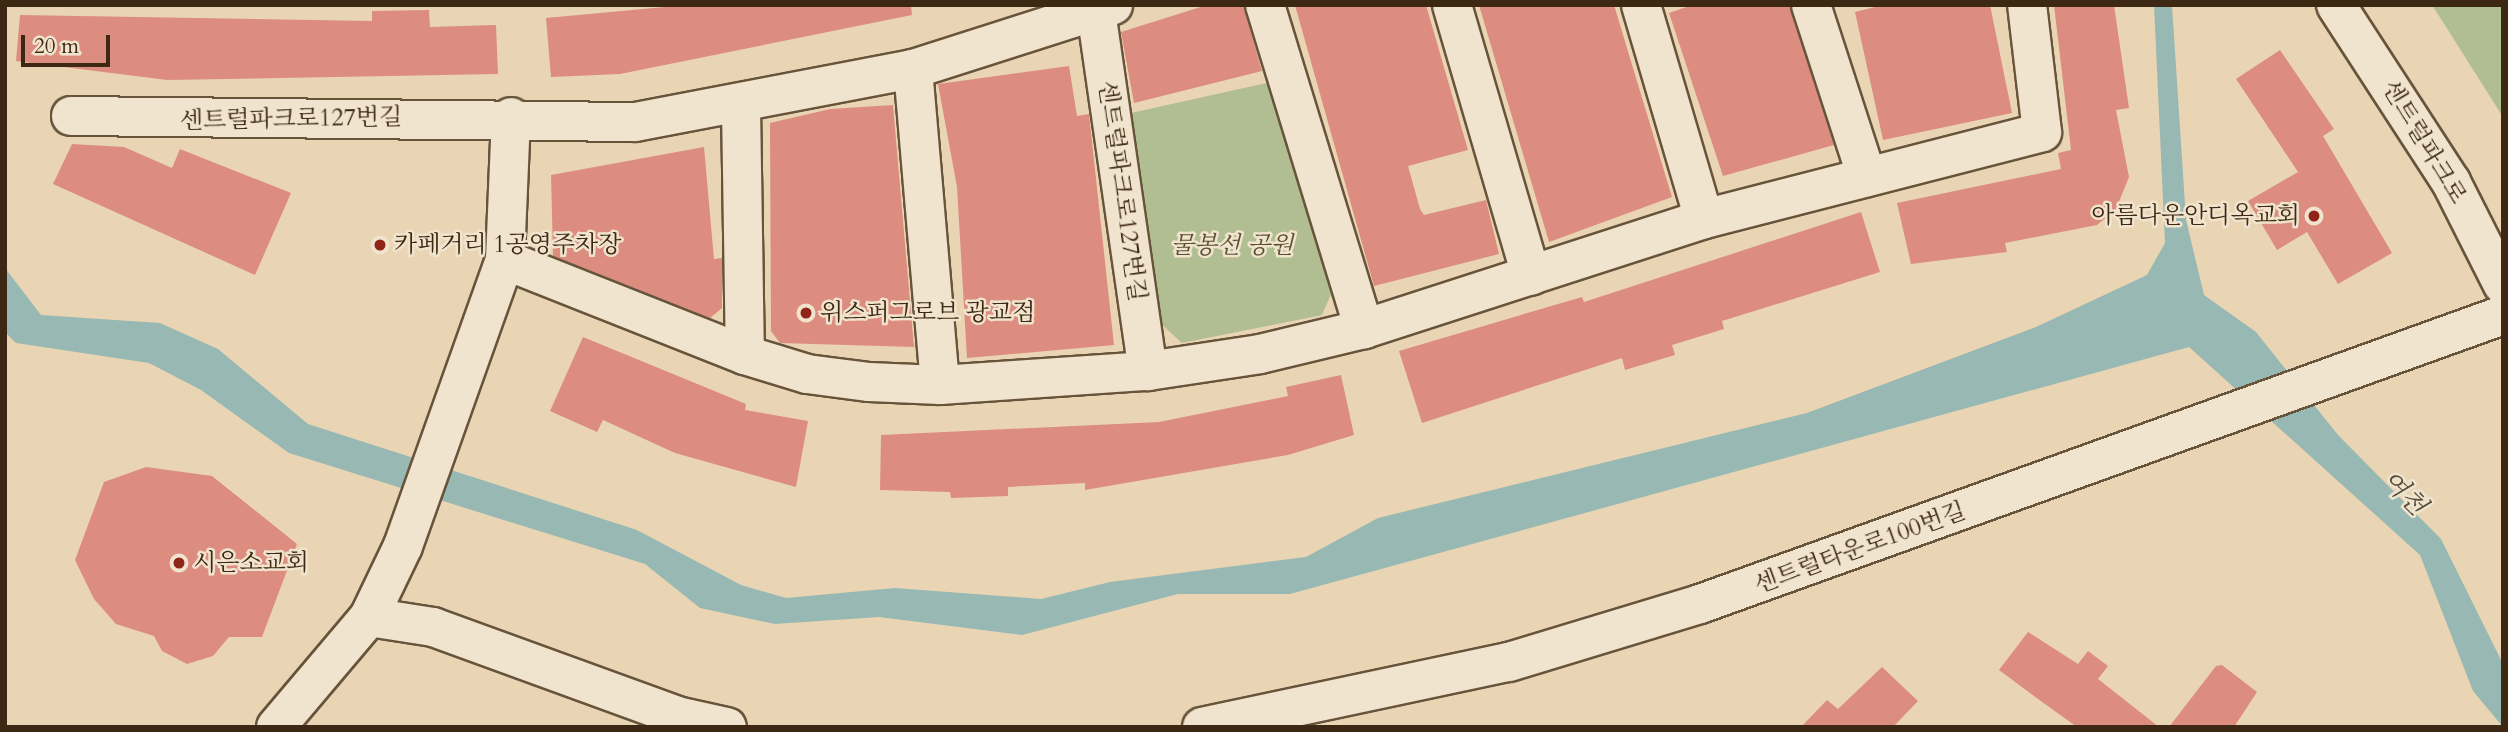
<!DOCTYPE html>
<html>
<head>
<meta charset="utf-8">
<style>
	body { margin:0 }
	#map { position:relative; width:2508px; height:732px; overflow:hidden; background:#e9d5b4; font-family:Cardo,"Noto Serif KR",serif }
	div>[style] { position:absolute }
	.green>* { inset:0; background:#b0be91 }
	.water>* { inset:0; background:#98b8b3 }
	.building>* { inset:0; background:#dc8d80 }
	.roads { filter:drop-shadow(2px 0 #68533b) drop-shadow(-2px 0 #68533b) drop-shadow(0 2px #68533b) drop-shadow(0 -2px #68533b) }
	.minor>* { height:38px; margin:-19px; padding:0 19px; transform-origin:19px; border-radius:19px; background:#f1e4ce }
	.dots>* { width:19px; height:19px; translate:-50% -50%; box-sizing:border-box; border:4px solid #f1e4ce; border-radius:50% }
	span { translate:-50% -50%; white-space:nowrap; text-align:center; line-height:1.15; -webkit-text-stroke:5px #f1e4ce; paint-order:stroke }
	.street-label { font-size:24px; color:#3d2813 }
	.poi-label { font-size:24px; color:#3d2813 }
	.right { translate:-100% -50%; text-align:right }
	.left { translate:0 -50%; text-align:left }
	.park-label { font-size:24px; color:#5a4e32; font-style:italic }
	.water-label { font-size:26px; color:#544c3b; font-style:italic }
	.frame { position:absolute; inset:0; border:7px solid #3d2813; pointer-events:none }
	.scale { position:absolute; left:21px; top:35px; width:89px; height:32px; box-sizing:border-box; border:4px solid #3d2813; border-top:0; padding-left:9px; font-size:21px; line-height:24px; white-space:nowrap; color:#3d2813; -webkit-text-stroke:5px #f1e4ce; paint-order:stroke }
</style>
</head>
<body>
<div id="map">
	<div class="green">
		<div style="clip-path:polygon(2432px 5px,2503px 5px,2503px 117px,2441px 19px)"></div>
		<div style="clip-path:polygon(1271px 82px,1331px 294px,1322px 315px,1182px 343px,1160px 323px,1131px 113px)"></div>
	</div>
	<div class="water">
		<div style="clip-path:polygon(2154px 5px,2172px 5px,2186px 220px,2204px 295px,2256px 332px,2338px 435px,2441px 539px,2503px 664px,2503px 727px,2473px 691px,2420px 555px,2189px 347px,1290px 594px,1178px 594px,1022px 635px,879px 617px,775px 624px,700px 608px,645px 564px,289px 453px,201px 390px,149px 363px,16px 343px,5px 332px,5px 268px,41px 315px,160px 323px,218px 349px,308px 424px,637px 530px,741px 585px,786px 598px,895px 588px,1041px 599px,1110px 582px,1306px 557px,1378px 518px,1807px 413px,2036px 327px,2147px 275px,2165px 243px)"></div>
	</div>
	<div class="building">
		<div style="clip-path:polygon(686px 5px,911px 5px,912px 15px,620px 74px,551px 77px,546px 18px)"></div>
		<div style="clip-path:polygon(1207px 5px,1243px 5px,1262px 71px,1134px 103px,1121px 32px)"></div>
		<div style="clip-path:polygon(1295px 5px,1426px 5px,1468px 150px,1408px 166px,1420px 209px,1424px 215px,1486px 200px,1499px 254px,1374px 286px)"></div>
		<div style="clip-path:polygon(1479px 5px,1614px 5px,1672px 197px,1549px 242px)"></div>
		<div style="clip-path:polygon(1692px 5px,1789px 5px,1834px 145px,1723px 176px,1669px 13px)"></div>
		<div style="clip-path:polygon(1883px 5px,1990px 5px,2012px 113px,1883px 140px,1855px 12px)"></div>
		<div style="clip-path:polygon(2054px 5px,2114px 5px,2129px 108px,2116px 110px,2129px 177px,2116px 209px,2097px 225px,2005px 243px,2007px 252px,1911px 264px,1897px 203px,2061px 169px,2058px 153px,2071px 150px)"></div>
		<div style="clip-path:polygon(429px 10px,430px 27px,496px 25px,498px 74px,167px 80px,16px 61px,20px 15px,372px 21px,372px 11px)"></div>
		<div style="clip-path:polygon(2280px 50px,2334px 129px,2323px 136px,2392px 253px,2338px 284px,2307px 232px,2277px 250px,2248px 201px,2298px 172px,2236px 79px)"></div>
		<div style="clip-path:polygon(1069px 66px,1077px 116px,1089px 114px,1114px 345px,967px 358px,957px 187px,938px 84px)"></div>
		<div style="clip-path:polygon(893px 105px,914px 347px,780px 343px,771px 331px,770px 123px,830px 109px)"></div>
		<div style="clip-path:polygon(72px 144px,124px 147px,172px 168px,180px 149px,291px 193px,255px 275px,53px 184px)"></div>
		<div style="clip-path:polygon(704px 147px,714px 259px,722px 258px,722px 308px,710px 318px,553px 256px,551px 175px)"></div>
		<div style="clip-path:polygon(1861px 212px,1880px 272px,1722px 321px,1724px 329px,1672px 345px,1675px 355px,1625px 370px,1622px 358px,1422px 423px,1399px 351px,1582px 297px,1584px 302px)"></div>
		<div style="clip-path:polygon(583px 337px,746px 404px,745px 410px,808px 421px,796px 487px,675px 453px,603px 420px,597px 432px,550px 411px)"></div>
		<div style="clip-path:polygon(1341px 375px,1354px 435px,1288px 455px,1085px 490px,1085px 483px,1008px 487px,1008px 496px,951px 498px,950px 492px,880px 490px,881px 435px,1159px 422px,1288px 396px,1286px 387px)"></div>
		<div style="clip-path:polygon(146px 467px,212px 476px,297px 544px,262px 637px,229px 637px,213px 656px,187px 664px,162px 651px,154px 636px,116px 624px,94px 599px,75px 560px,104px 482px)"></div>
		<div style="clip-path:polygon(2028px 632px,2078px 664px,2088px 651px,2108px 666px,2098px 679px,2159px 727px,2077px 727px,2038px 699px,1999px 670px)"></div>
		<div style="clip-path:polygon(2222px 665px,2257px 692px,2234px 727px,2169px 727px,2216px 666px)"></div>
		<div style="clip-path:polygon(1882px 667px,1918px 701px,1893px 727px,1801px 727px,1827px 700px,1838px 709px)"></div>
	</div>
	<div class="roads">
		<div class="minor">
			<div style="left:1265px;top:5px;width:339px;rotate:73deg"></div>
			<div style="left:1452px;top:5px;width:282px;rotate:73.7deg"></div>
			<div style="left:1641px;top:5px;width:223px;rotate:73.6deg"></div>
			<div style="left:1811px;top:5px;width:181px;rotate:72deg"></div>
			<div style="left:2336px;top:5px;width:211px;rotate:57deg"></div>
			<div style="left:2451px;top:182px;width:115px;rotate:63.2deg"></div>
			<div style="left:1096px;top:11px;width:364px;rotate:81.8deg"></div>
			<div style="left:913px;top:69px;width:317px;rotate:85.1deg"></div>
			<div style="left:741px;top:106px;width:249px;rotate:89.1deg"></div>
			<div style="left:71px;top:116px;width:564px;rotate:0.61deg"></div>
			<div style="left:635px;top:122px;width:283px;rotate:-10.8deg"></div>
			<div style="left:913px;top:69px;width:210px;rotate:-17.7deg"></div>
			<div style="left:505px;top:260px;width:258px;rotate:21.6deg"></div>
			<div style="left:745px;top:355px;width:65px;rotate:17deg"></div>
			<div style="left:807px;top:374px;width:63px;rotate:7.4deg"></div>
			<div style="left:869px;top:382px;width:71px;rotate:2.4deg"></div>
			<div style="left:940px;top:385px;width:208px;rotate:-3.9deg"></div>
			<div style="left:1148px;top:371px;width:113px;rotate:-8.6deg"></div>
			<div style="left:1260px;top:354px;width:107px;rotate:-13.5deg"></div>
			<div style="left:1364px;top:329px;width:357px;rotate:-17.9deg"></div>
			<div style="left:1704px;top:219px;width:349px;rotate:-14.4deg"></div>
			<div style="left:2042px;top:132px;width:128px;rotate:-96.7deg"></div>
			<div style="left:369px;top:617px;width:79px;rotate:-64.4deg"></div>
			<div style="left:403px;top:546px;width:304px;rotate:-70.4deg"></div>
			<div style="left:505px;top:260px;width:143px;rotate:-87.6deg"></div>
			<div style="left:276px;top:727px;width:144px;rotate:-49.8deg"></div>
			<div style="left:369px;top:617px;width:65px;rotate:8.9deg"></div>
			<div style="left:433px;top:627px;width:260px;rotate:20deg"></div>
			<div style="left:677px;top:716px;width:51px;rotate:12.4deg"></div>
			<div style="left:1202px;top:727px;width:314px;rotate:-12deg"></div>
			<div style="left:1509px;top:662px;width:200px;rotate:-16.9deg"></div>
			<div style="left:1700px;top:604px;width:853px;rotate:-19.79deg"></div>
		</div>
	</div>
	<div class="dots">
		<div style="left:2314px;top:216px;background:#8f2418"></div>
		<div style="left:380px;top:245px;background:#8f2418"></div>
		<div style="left:806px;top:313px;background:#8f2418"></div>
		<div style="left:179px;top:563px;background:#8f2418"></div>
	</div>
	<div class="street-label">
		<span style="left:291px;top:119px;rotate:-1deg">센트럴파크로127번길</span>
		<span style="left:2424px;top:142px;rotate:59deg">센트럴파크로</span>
		<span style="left:1122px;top:191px;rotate:82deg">센트럴파크로127번길</span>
		<span style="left:1860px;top:548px;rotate:-20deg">센트럴타운로100번길</span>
	</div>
	<div class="poi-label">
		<span class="right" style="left:2300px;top:216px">아름다운안디옥교회</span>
		<span class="left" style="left:394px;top:245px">카페거리 1공영주차장</span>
		<span class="left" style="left:820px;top:313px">위스퍼그로브 광교점</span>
		<span class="left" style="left:193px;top:563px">시은소교회</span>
	</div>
	<div class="park-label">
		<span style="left:1232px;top:246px">물봉선 공원</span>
	</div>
	<div class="water-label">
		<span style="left:2404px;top:493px;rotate:45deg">여천</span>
	</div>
	<div class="frame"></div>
	<div class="scale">20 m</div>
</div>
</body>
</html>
